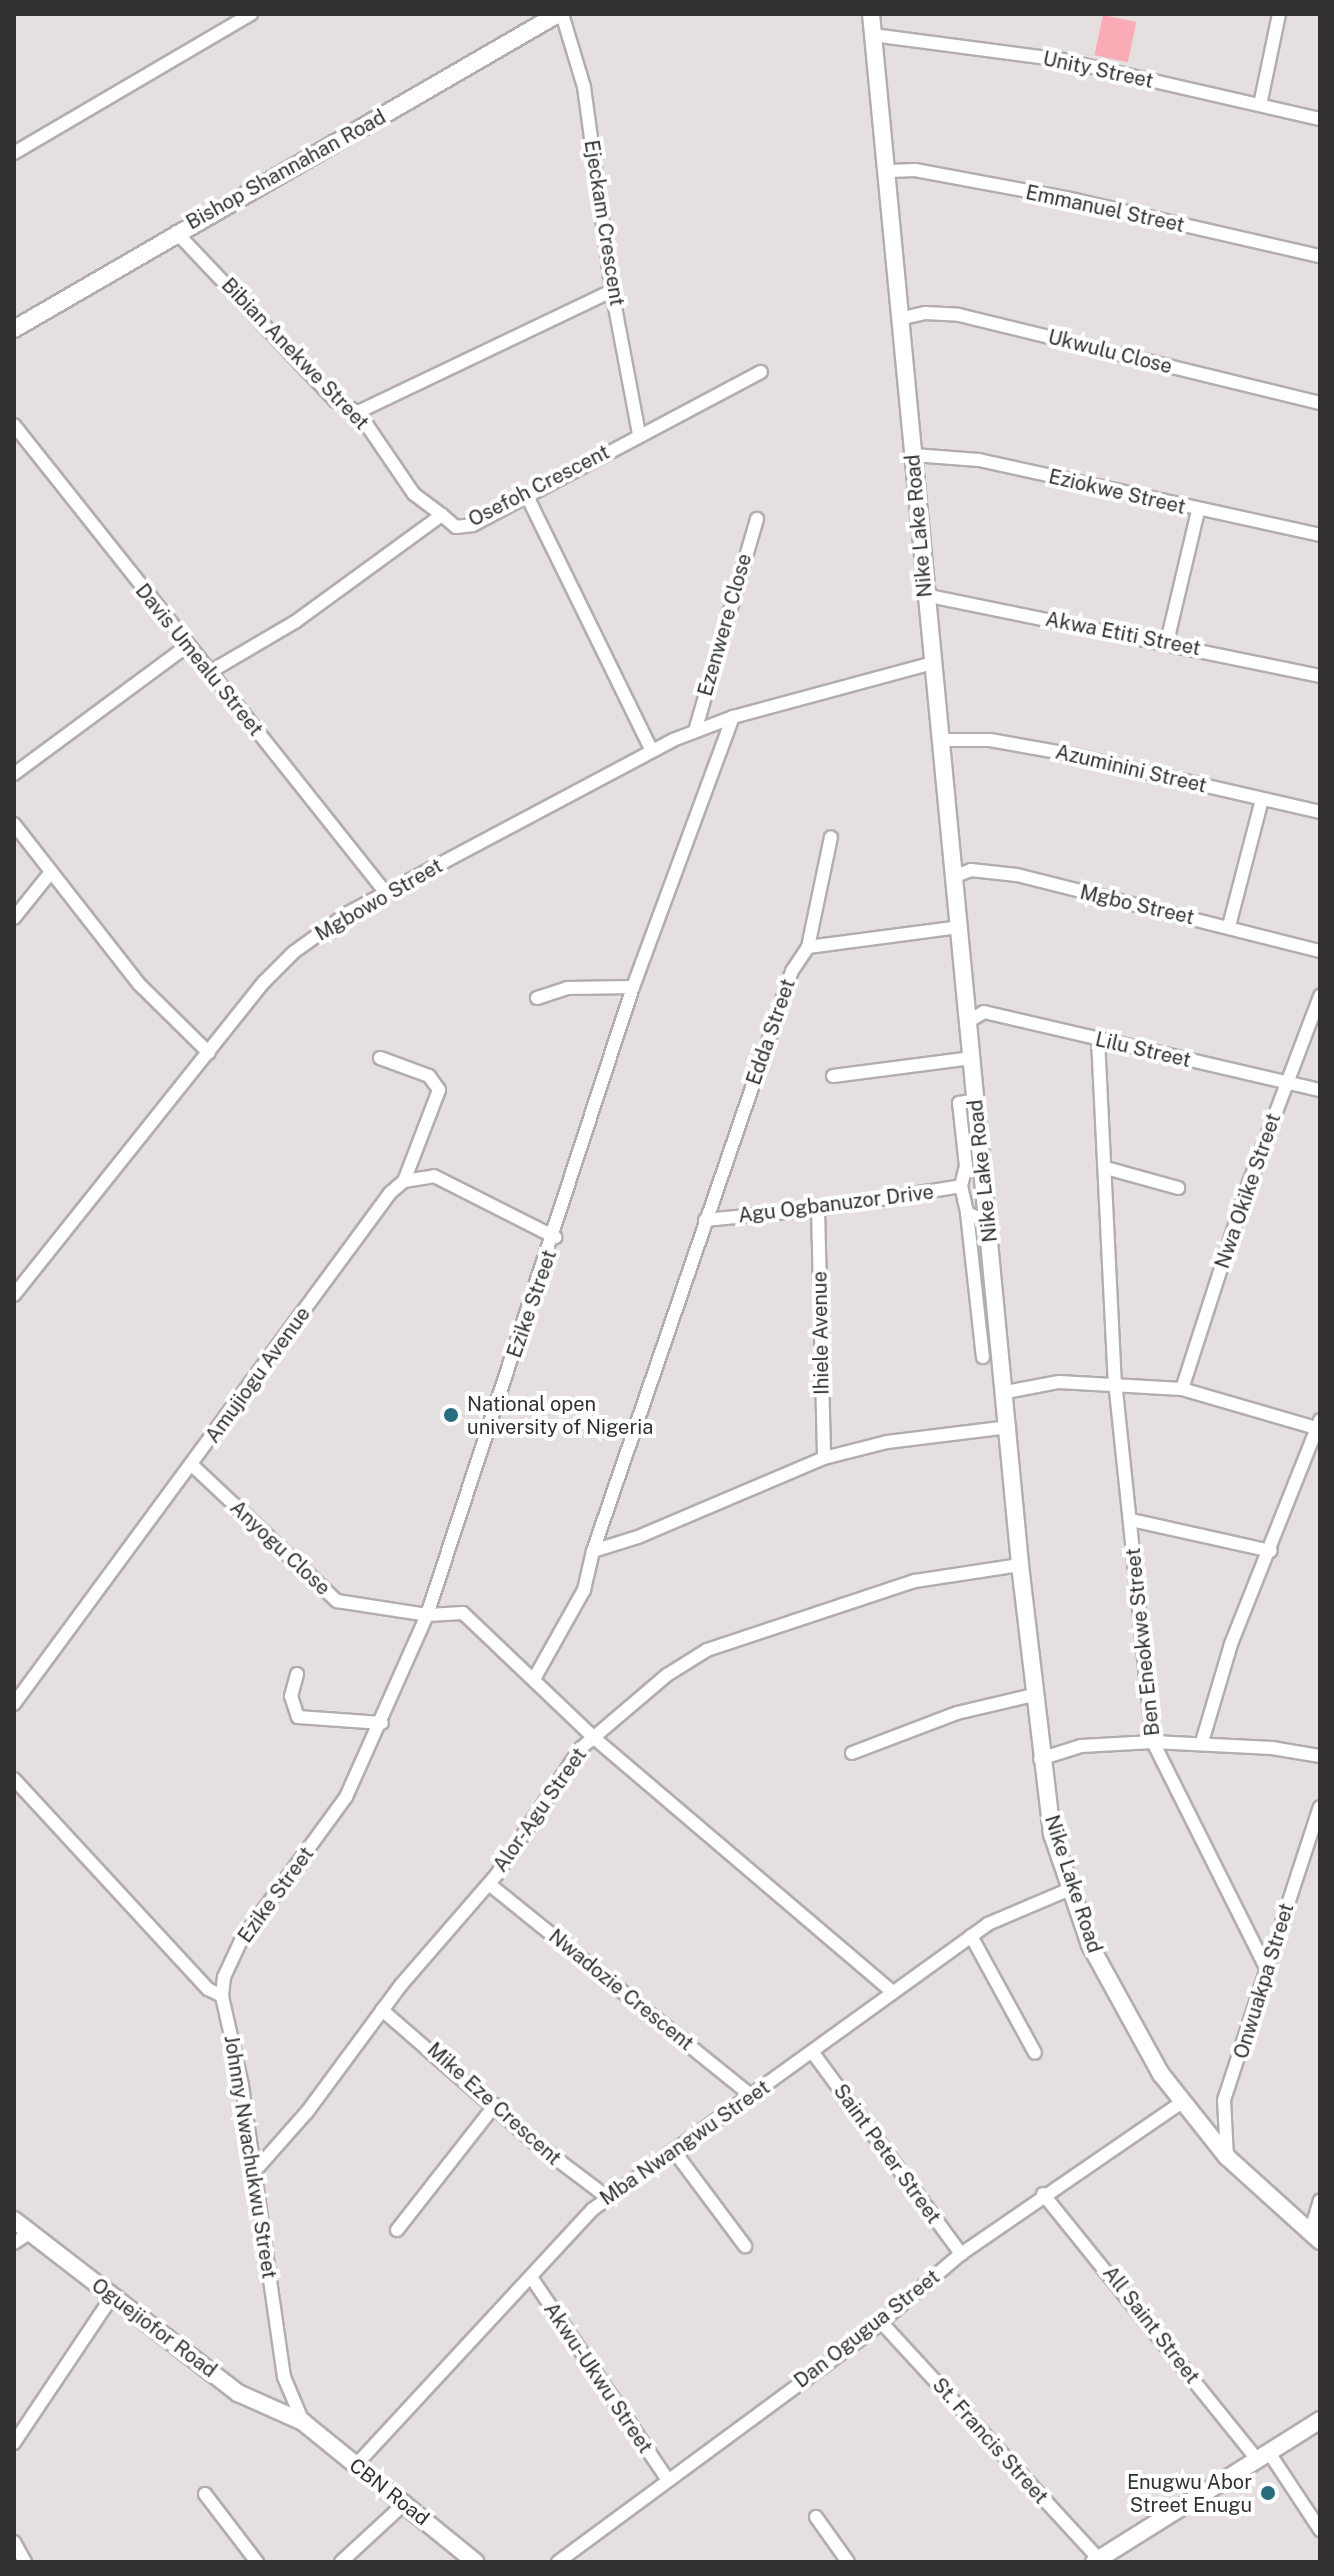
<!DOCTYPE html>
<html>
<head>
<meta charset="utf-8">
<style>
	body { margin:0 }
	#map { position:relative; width:1334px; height:2576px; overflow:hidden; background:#e5dfdf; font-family:"Public Sans",sans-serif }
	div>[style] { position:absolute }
	.green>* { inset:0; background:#fbabb6; transform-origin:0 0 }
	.roads { filter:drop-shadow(2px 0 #b3adad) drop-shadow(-2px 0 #b3adad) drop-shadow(0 2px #b3adad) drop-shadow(0 -2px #b3adad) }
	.minor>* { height:12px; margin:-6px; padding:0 6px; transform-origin:6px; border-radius:6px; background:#fff }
	.major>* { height:16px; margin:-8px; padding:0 8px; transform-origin:8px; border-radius:8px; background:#fff }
	.dots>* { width:22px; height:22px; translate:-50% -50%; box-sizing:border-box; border:4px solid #fff; border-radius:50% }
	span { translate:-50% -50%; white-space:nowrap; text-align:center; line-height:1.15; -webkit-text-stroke:8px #fff; paint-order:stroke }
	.street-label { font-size:20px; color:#323030 }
	.poi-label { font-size:20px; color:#323030 }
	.left { translate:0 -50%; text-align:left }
	.right { translate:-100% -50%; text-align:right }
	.frame { position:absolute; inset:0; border:16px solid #323030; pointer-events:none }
</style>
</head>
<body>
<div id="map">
	<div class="green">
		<div style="left:1103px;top:15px;width:34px;height:41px;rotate:12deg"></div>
	</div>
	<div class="roads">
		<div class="minor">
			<div style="left:562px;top:14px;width:76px;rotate:73.2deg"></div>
			<div style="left:584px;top:87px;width:206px;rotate:82.2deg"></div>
			<div style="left:612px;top:291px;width:146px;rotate:79.3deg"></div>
			<div style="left:873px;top:35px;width:191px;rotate:7.5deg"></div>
			<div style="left:1062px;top:60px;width:265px;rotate:12.9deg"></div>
			<div style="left:1260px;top:105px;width:93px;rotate:-78.2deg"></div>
			<div style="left:14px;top:153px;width:275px;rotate:-30.4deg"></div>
			<div style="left:889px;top:171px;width:26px;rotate:-2deg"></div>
			<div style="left:915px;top:170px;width:154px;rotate:10.5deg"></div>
			<div style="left:1066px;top:198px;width:261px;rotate:12.9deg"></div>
			<div style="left:176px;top:232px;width:233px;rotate:46.6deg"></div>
			<div style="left:336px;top:401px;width:25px;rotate:27deg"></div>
			<div style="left:358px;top:412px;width:99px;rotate:55.7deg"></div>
			<div style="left:414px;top:494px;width:35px;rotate:37deg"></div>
			<div style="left:899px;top:319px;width:27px;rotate:-13deg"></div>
			<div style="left:925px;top:313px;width:34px;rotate:3deg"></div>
			<div style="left:959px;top:315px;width:372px;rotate:13.7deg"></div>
			<div style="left:358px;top:412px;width:281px;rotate:-25.5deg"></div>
			<div style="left:14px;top:425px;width:598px;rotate:51.52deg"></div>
			<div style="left:913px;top:455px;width:66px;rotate:4.3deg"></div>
			<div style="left:979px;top:460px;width:349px;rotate:12.4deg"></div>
			<div style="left:526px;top:494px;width:286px;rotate:63.9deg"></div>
			<div style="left:925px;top:595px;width:403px;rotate:11.6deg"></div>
			<div style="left:1167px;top:642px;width:135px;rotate:-76.7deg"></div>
			<div style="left:208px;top:673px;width:101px;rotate:-30.4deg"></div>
			<div style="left:295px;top:622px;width:182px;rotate:-36.1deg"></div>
			<div style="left:442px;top:515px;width:18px;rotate:41deg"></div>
			<div style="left:456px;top:527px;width:17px;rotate:-7deg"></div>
			<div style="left:473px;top:525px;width:326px;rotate:-28deg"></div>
			<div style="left:695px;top:731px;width:221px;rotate:-73.7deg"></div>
			<div style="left:940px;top:740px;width:50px"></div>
			<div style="left:990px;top:740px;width:74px;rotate:10.1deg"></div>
			<div style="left:1063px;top:753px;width:264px;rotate:12.9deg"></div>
			<div style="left:14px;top:774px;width:215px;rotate:-36.5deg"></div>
			<div style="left:14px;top:824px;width:203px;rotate:52deg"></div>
			<div style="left:139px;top:984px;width:98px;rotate:44.6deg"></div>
			<div style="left:953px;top:877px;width:19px;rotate:-21deg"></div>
			<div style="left:971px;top:870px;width:46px;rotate:6.2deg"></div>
			<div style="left:1017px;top:875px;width:312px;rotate:14.1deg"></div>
			<div style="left:14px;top:918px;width:59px;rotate:-51.2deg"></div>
			<div style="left:1229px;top:926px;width:131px;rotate:-75.4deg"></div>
			<div style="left:808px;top:947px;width:112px;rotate:-78.2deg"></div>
			<div style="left:537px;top:998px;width:32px;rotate:-18deg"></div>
			<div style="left:567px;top:988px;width:66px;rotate:-0.9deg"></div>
			<div style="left:969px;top:1021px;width:17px;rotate:-31deg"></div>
			<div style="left:984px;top:1012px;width:345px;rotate:13.1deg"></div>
			<div style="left:1098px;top:1039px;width:342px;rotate:87.2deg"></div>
			<div style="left:1115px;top:1381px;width:363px;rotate:84deg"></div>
			<div style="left:1153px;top:1742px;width:257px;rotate:63.4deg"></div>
			<div style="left:380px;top:1058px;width:52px;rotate:20.2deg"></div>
			<div style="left:429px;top:1076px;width:17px;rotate:54deg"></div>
			<div style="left:439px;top:1090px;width:97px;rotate:111deg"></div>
			<div style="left:833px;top:1076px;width:140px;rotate:-7.4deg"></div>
			<div style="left:1106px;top:1168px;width:75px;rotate:15.5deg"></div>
			<div style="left:961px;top:1186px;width:28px;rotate:77deg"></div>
			<div style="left:967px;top:1213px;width:23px;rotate:23deg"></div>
			<div style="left:818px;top:1209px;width:249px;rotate:88.6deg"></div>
			<div style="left:967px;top:1213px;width:145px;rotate:83.7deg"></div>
			<div style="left:705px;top:1220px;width:114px;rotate:-5.6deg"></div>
			<div style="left:818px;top:1209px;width:145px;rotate:-9.1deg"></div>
			<div style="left:961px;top:1186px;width:21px;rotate:-76deg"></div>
			<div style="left:966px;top:1166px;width:63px;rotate:-96.3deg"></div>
			<div style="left:959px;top:1103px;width:17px;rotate:-10deg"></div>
			<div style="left:14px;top:1295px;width:401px;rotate:-51.4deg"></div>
			<div style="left:264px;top:982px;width:42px;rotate:-45deg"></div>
			<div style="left:294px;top:952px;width:67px;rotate:-35.8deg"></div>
			<div style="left:348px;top:913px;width:368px;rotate:-28deg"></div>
			<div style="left:673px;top:740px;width:64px;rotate:-21deg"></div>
			<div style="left:733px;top:717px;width:207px;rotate:-15.1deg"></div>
			<div style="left:1182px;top:1389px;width:208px;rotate:-72.1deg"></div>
			<div style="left:1246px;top:1191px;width:209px;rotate:-69.2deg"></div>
			<div style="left:1006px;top:1392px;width:54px;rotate:-10.7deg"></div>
			<div style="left:1059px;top:1382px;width:123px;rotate:3.3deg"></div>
			<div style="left:1182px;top:1389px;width:144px;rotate:16.2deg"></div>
			<div style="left:192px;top:1465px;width:199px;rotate:43.2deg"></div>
			<div style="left:337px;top:1601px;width:91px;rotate:8.8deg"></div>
			<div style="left:427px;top:1615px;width:36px;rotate:-3deg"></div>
			<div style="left:463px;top:1613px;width:180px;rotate:43.6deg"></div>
			<div style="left:593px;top:1737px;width:392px;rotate:40.4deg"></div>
			<div style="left:1131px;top:1520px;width:143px;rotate:12.5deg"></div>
			<div style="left:593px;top:1551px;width:47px;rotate:-17.3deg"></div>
			<div style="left:638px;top:1537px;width:202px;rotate:-23deg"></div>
			<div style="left:824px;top:1458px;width:65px;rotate:-14.3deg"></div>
			<div style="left:887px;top:1442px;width:123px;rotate:-7deg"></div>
			<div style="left:297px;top:1674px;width:23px;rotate:105deg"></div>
			<div style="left:291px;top:1696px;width:22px;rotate:72deg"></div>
			<div style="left:298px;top:1717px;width:84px;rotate:4.1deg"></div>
			<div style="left:534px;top:1679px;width:102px;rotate:-60.7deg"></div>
			<div style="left:584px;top:1590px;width:40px;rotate:-77deg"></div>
			<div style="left:593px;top:1551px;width:613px;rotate:-71.06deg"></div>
			<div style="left:792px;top:971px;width:29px;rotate:-56deg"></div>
			<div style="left:808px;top:947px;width:152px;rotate:-7.5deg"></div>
			<div style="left:14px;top:1704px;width:634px;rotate:-53.65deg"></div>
			<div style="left:390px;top:1193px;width:18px;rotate:-41deg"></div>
			<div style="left:404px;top:1181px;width:30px;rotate:-9deg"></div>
			<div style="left:434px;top:1176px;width:136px;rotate:26.8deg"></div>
			<div style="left:1202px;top:1742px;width:102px;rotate:-73.5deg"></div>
			<div style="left:1231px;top:1644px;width:241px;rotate:-68.3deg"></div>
			<div style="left:852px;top:1753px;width:112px;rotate:-20.9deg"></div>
			<div style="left:957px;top:1713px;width:79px;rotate:-13.2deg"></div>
			<div style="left:1040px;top:1759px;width:43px;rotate:-17.6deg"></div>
			<div style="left:1081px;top:1746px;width:72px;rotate:-3.2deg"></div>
			<div style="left:1153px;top:1742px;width:119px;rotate:2.9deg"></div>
			<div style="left:1272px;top:1748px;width:49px;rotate:9.5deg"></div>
			<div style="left:14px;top:1779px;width:286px;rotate:47.3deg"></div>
			<div style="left:208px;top:1989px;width:16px;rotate:27deg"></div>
			<div style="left:489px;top:1884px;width:338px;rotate:38.9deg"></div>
			<div style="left:971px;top:1936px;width:133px;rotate:61.3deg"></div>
			<div style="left:382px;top:2010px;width:201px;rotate:41deg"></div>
			<div style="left:534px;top:2142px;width:91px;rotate:37deg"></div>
			<div style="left:813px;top:2053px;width:250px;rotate:53.6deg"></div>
			<div style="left:674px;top:2151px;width:119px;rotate:53.2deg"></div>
			<div style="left:1227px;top:2157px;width:57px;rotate:-93deg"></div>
			<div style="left:1224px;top:2100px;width:308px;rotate:-71.9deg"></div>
			<div style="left:253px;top:2173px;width:81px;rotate:-48.5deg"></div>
			<div style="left:307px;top:2112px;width:158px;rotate:-53.5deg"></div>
			<div style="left:401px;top:1985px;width:147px;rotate:-49.1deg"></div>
			<div style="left:497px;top:1874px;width:150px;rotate:-56.4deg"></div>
			<div style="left:580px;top:1749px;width:114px;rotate:-40.4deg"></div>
			<div style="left:667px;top:1675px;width:47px;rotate:-32deg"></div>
			<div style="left:707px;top:1650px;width:219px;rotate:-18.4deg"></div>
			<div style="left:915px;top:1581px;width:106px;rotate:-8.7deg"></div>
			<div style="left:1043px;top:2194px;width:339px;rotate:51.1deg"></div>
			<div style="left:397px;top:2230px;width:159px;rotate:-51.9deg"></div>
			<div style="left:1310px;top:2233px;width:34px;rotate:-73deg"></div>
			<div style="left:14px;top:2243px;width:17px;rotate:-33deg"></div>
			<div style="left:531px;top:2277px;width:244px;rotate:56deg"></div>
			<div style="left:881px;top:2322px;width:322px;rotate:47.4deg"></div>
			<div style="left:303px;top:2422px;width:49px;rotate:-112.9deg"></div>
			<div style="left:284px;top:2377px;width:295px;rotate:-98.2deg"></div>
			<div style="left:242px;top:2085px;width:91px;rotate:-102.7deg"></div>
			<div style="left:222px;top:1996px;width:19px;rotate:-84deg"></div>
			<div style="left:224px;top:1977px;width:40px;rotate:-65deg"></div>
			<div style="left:241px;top:1941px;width:178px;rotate:-53.9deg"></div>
			<div style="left:346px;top:1797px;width:199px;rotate:-66deg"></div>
			<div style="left:427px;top:1615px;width:661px;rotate:-71.84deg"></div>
			<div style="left:633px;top:987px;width:288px;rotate:-69.7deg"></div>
			<div style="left:14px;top:2443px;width:178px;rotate:-56.2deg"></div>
			<div style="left:1268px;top:2451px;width:95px;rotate:56.6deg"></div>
			<div style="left:355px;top:2466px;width:350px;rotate:-47.2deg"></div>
			<div style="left:593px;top:2209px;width:487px;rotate:-35.8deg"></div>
			<div style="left:988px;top:1924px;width:89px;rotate:-23.1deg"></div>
			<div style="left:205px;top:2494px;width:86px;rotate:52.6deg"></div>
			<div style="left:816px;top:2517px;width:55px;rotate:54.6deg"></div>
			<div style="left:14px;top:2542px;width:23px;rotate:61deg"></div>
			<div style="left:341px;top:2562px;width:88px;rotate:-42.7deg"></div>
			<div style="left:558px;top:2562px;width:383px;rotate:-36.4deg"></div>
			<div style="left:866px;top:2335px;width:125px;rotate:-40.5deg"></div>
			<div style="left:961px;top:2254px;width:267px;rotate:-34.5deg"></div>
		</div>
		<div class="major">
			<div style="left:871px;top:14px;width:1558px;rotate:84.51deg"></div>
			<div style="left:1020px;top:1565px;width:271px;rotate:83.2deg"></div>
			<div style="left:1052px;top:1834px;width:117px;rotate:71.1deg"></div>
			<div style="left:1090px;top:1945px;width:147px;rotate:61.2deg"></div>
			<div style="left:1161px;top:2074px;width:106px;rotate:51.5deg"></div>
			<div style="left:1227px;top:2157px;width:125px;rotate:42.1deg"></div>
			<div style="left:14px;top:329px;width:629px;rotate:-30.07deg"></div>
			<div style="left:14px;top:2220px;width:283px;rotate:37.7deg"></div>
			<div style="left:238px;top:2393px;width:71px;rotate:24deg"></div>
			<div style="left:303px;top:2422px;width:222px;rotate:39.1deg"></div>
			<div style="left:1094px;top:2562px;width:267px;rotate:-32.1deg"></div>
		</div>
	</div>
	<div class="dots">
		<div style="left:451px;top:1415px;background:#286d7d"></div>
		<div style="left:1268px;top:2493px;background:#286d7d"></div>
	</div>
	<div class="street-label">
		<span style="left:1098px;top:70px;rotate:12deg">Unity Street</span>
		<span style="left:286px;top:170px;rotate:-29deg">Bishop Shannahan Road</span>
		<span style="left:1105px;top:209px;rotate:12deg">Emmanuel Street</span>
		<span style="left:604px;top:223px;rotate:81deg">Ejeckam Crescent</span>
		<span style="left:1110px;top:352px;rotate:14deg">Ukwulu Close</span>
		<span style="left:295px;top:354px;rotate:46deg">Bibian Anekwe Street</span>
		<span style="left:539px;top:486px;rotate:-27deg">Osefoh Crescent</span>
		<span style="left:1117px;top:492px;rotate:13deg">Eziokwe Street</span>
		<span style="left:919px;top:526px;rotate:-95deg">Nike Lake Road</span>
		<span style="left:725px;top:625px;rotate:-74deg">Ezenwere Close</span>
		<span style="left:1123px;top:634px;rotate:11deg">Akwa Etiti Street</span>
		<span style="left:199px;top:660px;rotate:51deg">Davis Umealu Street</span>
		<span style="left:1131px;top:769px;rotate:13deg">Azuminini Street</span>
		<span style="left:379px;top:900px;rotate:-30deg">Mgbowo Street</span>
		<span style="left:1137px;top:905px;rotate:13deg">Mgbo Street</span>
		<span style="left:771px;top:1032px;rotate:-71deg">Edda Street</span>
		<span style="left:1143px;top:1050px;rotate:13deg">Lilu Street</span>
		<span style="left:983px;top:1171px;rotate:-96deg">Nike Lake Road</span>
		<span style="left:1248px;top:1191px;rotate:-71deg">Nwa Okike Street</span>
		<span style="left:836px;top:1204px;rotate:-7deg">Agu Ogbanuzor Drive</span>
		<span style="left:532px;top:1304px;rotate:-71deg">Ezike Street</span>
		<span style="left:821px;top:1333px;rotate:-91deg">Ihiele Avenue</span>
		<span style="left:258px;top:1375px;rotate:-54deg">Amujiogu Avenue</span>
		<span style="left:280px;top:1548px;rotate:43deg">Anyogu Close</span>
		<span style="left:1143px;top:1642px;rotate:-96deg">Ben Eneokwe Street</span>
		<span style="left:540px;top:1810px;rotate:-55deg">Alor-Agu Street</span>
		<span style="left:1073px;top:1884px;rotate:72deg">Nike Lake Road</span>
		<span style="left:276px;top:1895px;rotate:-54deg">Ezike Street</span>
		<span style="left:1264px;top:1981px;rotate:-73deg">Onwuakpa Street</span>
		<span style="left:621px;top:1990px;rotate:39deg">Nwadozie Crescent</span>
		<span style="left:494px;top:2104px;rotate:42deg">Mike Eze Crescent</span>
		<span style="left:685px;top:2143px;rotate:-35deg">Mba Nwangwu Street</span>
		<span style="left:887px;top:2154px;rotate:54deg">Saint Peter Street</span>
		<span style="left:250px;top:2157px;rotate:81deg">Johnny Nwachukwu Street</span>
		<span style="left:1151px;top:2325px;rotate:52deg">All Saint Street</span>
		<span style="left:154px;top:2328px;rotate:37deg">Oguejiofor Road</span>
		<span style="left:867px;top:2329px;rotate:-38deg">Dan Ogugua Street</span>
		<span style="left:598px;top:2378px;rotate:56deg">Akwu-Ukwu Street</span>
		<span style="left:990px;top:2441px;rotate:48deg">St. Francis Street</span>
		<span style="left:389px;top:2492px;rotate:38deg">CBN Road</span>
	</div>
	<div class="poi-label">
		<span class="left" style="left:467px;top:1416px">National open<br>university of Nigeria</span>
		<span class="right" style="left:1252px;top:2494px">Enugwu Abor<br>Street Enugu</span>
	</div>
	<div class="frame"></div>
</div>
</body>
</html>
